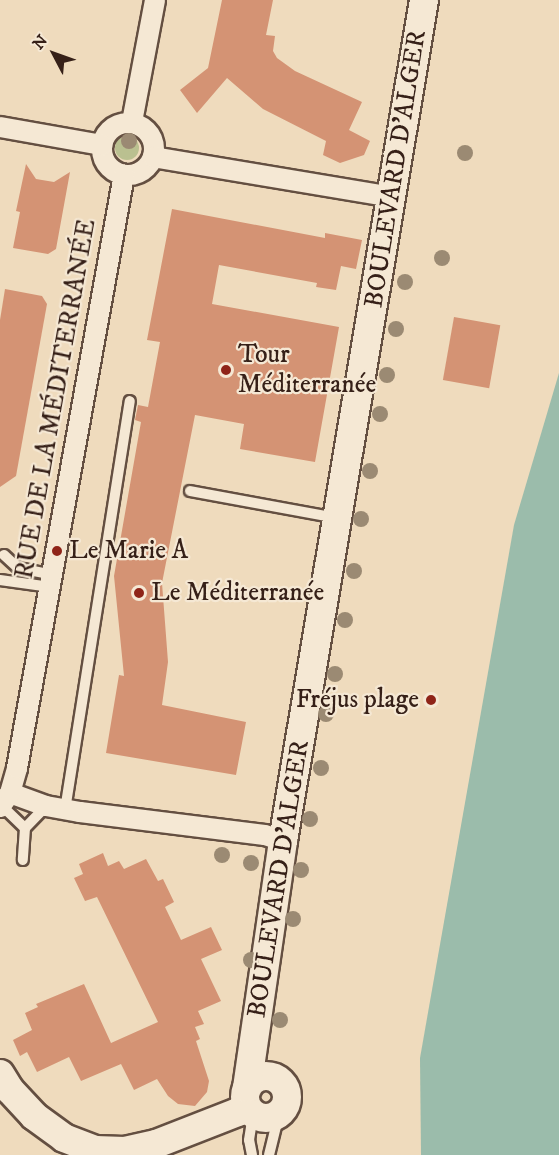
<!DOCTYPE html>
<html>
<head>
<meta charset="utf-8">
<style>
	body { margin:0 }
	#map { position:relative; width:559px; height:1155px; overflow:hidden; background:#efdbbd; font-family:"IM FELL DW Pica",serif }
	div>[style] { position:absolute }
	.green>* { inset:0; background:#bac090 }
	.round { border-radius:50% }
	.water>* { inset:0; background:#9bbcab }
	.building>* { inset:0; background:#d49374; transform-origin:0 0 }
	.roads { filter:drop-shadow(2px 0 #644f41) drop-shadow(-2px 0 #644f41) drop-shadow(0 2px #644f41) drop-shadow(0 -2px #644f41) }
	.lane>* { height:10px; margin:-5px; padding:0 5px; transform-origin:5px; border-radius:5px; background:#f5e8d4 }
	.street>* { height:20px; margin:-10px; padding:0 10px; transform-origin:10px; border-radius:10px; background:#f5e8d4 }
	.street>.ring { margin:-10px; padding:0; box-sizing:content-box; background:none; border:20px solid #f5e8d4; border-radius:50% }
	.secondary>* { height:28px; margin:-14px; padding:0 14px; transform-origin:14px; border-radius:14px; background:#f5e8d4 }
	.secondary>.ring { margin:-14px; padding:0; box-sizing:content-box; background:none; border:28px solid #f5e8d4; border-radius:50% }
	.trees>* { width:16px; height:16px; margin:-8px; border-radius:50%; background:#9b8a73 }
	.dots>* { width:16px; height:16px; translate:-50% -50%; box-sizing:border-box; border:3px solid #f5e8d4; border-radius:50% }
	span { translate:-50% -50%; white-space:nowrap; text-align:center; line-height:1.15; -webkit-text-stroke:4.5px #f5e8d4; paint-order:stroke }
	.street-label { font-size:26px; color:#362018 }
	.poi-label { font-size:26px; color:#362018 }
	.left { translate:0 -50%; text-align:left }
	.right { translate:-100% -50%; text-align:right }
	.north { position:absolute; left:24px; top:24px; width:60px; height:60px; -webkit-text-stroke:4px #f5e8d4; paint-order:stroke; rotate:311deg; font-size:16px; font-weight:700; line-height:24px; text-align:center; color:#362018 }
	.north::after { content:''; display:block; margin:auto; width:21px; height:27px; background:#362018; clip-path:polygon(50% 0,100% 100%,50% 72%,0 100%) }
</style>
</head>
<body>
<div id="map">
	<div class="green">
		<div class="round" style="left:115px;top:136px;width:24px;height:24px"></div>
	</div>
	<div class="water">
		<div style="clip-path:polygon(559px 373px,559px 1155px,421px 1155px,420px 1058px,514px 525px)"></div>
	</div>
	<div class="building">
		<div style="clip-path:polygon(222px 0,273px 0,266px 35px,275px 36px,273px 51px,277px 58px,295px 71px,362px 102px,349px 130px,370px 141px,364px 155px,340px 163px,323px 155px,326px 141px,263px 109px,227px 78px,197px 113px,180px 90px,208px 68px)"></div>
		<div style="clip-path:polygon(26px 164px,36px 179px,54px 182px,70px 172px,56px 249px,48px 254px,13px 248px,20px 212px,16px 211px)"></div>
		<div style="clip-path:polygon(172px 209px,325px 238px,325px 233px,362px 240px,356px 269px,341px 266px,336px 290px,316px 287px,317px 283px,219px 265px,212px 304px,339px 327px,315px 462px,240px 449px,244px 424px,195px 415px,162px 583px,168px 662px,162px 705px,246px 722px,236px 775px,106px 753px,119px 675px,124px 676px,114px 576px,141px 422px,135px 420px,138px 405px,148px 407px,160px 342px,147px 340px)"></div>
		<div style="clip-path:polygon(5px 289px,42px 296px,47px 304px,16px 476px,0 487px,0 320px)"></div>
		<div style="left:454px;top:317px;width:47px;height:64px;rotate:10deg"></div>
		<div style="clip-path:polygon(103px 853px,108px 866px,119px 861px,124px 869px,146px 859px,158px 881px,163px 879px,174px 902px,165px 907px,181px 940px,211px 927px,222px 950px,201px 959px,221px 1001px,198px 1011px,204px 1024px,195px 1027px,200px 1039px,196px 1041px,209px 1081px,207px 1092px,195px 1106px,178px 1104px,168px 1096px,157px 1079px,134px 1090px,121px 1064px,81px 1081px,69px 1057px,37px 1072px,27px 1052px,20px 1056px,13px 1040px,32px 1030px,25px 1013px,38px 1007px,36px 1004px,84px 984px,111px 1043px,158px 1022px,97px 897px,85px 901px,74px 878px,83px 874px,79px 864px)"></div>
	</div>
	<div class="roads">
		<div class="lane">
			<div style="left:190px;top:491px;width:149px;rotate:10.4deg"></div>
			<div style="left:4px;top:555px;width:19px;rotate:43deg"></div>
			<div style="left:18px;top:568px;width:36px;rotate:11deg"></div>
			<div style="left:0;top:580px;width:51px;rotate:7.8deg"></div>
			<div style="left:1px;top:805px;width:33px;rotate:44deg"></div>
			<div style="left:25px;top:828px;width:32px;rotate:94deg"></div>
			<div style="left:65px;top:810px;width:414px;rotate:-81deg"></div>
			<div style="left:25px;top:828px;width:30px;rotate:-46deg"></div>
			<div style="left:252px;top:1155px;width:15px;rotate:-101deg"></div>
			<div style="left:249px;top:1140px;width:25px;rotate:-81deg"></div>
			<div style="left:269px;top:1155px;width:42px;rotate:-76.3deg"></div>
		</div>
		<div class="street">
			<div style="left:132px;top:122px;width:124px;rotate:-79.3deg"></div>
			<div class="ring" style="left:102px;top:123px;width:32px;height:32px"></div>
			<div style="left:0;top:127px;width:104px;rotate:10deg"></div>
			<div style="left:153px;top:157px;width:241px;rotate:9.5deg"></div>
			<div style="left:10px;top:793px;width:38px;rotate:20deg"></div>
			<div style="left:46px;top:806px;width:35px;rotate:10deg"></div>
			<div style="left:80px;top:812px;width:186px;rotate:7.1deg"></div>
			<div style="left:265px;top:835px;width:19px;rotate:18deg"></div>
			<div style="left:0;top:807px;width:17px;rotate:-54deg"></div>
			<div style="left:10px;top:793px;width:26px;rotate:-74deg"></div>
			<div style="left:17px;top:768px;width:603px;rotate:-79.77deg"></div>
		</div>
		<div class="secondary">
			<div style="left:0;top:1074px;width:19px;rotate:58deg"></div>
			<div style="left:10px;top:1090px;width:35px;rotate:47deg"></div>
			<div style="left:34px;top:1116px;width:37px;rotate:36deg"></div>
			<div style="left:64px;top:1138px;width:33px;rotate:21deg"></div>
			<div style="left:95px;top:1150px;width:30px;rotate:2deg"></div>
			<div style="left:125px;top:1151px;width:32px;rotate:-13deg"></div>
			<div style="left:156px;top:1144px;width:88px;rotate:-21.3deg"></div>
			<div style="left:238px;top:1112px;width:10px;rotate:-37deg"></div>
			<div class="ring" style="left:245px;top:1076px;width:14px;height:14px"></div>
			<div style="left:247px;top:1088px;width:250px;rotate:-81.7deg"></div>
			<div style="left:283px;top:841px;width:853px;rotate:-80.48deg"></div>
		</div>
	</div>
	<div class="trees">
		<div style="left:129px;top:141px"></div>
		<div style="left:465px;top:153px"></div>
		<div style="left:442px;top:258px"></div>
		<div style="left:405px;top:282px"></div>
		<div style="left:396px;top:329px"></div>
		<div style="left:387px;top:375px"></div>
		<div style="left:380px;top:414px"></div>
		<div style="left:370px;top:471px"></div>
		<div style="left:361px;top:519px"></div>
		<div style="left:354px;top:571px"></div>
		<div style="left:345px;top:620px"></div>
		<div style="left:335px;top:674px"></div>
		<div style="left:326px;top:714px"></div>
		<div style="left:321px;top:768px"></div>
		<div style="left:310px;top:819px"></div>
		<div style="left:222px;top:855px"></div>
		<div style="left:251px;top:863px"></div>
		<div style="left:301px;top:870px"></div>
		<div style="left:293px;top:919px"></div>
		<div style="left:251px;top:960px"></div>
		<div style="left:280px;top:1020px"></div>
	</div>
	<div class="dots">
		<div style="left:226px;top:370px;background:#8f2418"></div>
		<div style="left:57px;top:551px;background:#8f2418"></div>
		<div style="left:139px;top:593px;background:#8f2418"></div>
		<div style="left:431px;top:700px;background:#8f2418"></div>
	</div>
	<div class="street-label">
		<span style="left:396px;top:169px;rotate:-81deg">BOULEVARD D'ALGER</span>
		<span style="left:56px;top:399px;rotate:-80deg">RUE DE LA MÉDITERRANÉE</span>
		<span style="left:279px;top:879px;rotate:-81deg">BOULEVARD D'ALGER</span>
	</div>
	<div class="poi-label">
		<span class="left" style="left:238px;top:370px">Tour<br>Méditerranée</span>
		<span class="left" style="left:69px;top:551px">Le Marie A</span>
		<span class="left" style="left:151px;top:593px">Le Méditerranée</span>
		<span class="right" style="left:419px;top:700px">Fréjus plage</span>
	</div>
	<div class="north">N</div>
</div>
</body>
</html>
